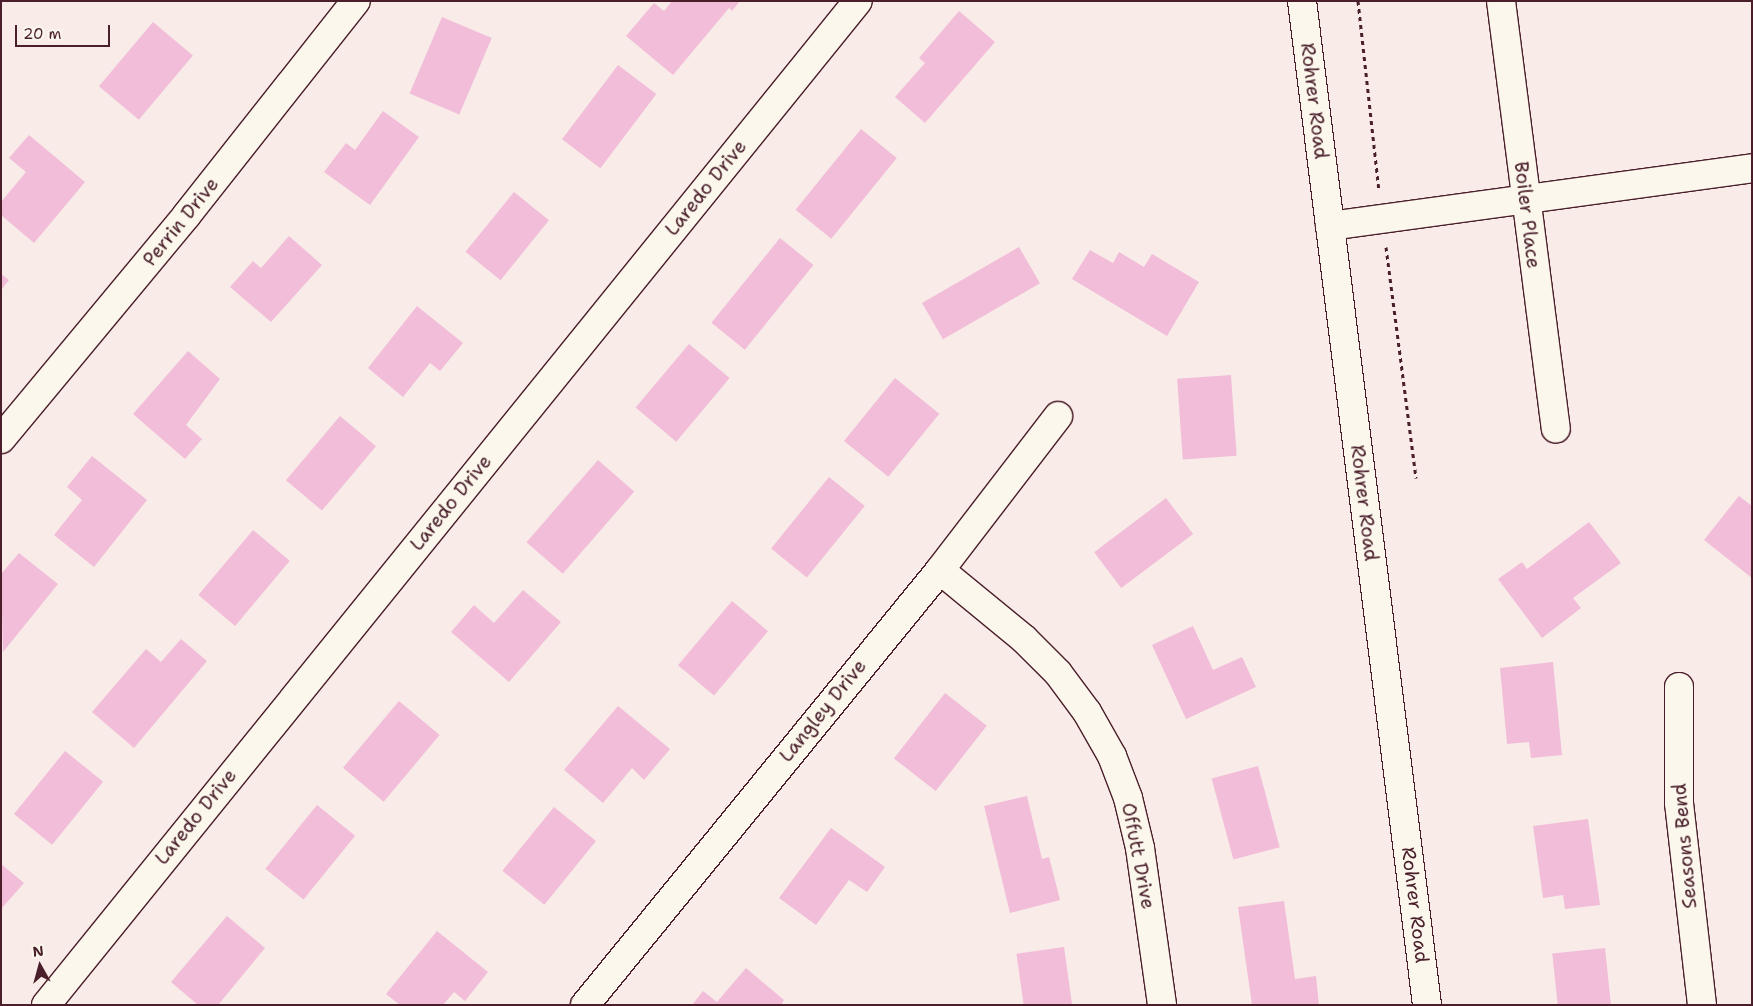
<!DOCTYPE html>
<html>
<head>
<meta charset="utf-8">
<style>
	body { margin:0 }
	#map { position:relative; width:1753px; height:1006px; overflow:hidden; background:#f9ebe8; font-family:"Shantell Sans",sans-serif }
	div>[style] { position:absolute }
	.building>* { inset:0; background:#f1bdd9; transform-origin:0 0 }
	.path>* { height:3px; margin-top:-1.5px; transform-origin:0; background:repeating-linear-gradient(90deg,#4a1f2b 0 4px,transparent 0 8px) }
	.roads { filter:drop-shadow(1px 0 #4a1f2b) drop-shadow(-1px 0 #4a1f2b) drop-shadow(0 1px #4a1f2b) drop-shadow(0 -1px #4a1f2b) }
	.street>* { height:28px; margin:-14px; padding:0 14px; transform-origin:14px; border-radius:14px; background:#fbf7ec }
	span { translate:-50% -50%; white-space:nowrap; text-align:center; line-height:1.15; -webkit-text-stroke:4px #fbf7ec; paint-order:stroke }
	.street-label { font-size:19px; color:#4a1f2b }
	.frame { position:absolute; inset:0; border:2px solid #4a1f2b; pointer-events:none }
	.north { position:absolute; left:15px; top:941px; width:50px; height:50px; -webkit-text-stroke:4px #fbf7ec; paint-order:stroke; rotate:353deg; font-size:14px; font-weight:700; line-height:20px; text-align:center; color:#4a1f2b }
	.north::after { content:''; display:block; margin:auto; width:18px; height:22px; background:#4a1f2b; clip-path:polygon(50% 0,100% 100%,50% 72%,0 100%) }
	.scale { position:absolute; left:15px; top:25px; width:95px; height:22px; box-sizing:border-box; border:2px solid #4a1f2b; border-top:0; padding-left:6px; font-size:15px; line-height:18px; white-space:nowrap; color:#4a1f2b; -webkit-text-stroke:4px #fbf7ec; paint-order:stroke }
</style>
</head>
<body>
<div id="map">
	<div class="building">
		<div style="clip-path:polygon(672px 1px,740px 1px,732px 11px,729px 8px,673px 75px,626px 36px,654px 3px,664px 11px)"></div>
		<div style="clip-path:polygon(959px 11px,995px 42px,925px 123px,895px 97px,925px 63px,919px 58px)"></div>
		<div style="left:442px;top:17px;width:54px;height:83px;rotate:23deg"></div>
		<div style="left:153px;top:22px;width:52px;height:84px;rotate:40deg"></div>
		<div style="left:618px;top:65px;width:48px;height:93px;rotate:37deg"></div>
		<div style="clip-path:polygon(383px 111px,419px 137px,370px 205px,324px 172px,346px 143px,355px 150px)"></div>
		<div style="left:861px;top:129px;width:46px;height:104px;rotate:39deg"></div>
		<div style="clip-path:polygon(29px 135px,85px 182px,34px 243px,1px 215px,1px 202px,26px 172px,9px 158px)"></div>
		<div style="left:514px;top:192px;width:45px;height:77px;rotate:39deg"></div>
		<div style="clip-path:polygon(289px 236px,322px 265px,271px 322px,230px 287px,253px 261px,261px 268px)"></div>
		<div style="left:780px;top:238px;width:43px;height:109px;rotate:39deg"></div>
		<div style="left:1019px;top:247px;width:42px;height:112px;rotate:60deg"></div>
		<div style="clip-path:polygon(1090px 250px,1113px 263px,1119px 252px,1144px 267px,1152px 254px,1199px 282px,1167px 336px,1072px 279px)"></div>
		<div style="clip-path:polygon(1px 274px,9px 280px,1px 290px)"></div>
		<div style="clip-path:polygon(417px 306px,463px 343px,440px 371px,430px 363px,403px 397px,368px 368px)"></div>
		<div style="left:689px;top:344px;width:53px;height:83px;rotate:40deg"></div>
		<div style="clip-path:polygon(188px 351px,220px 379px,186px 425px,202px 439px,185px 459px,133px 414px)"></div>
		<div style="left:1231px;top:375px;width:81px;height:54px;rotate:86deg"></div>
		<div style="left:895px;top:378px;width:57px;height:81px;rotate:39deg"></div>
		<div style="left:340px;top:416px;width:47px;height:84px;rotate:40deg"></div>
		<div style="clip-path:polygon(92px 456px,147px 500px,94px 567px,54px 535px,82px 500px,67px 487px)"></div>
		<div style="left:598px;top:460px;width:48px;height:109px;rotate:41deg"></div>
		<div style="left:829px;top:477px;width:46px;height:92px;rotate:39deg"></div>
		<div style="clip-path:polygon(1739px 496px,1752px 506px,1752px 578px,1704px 540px)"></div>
		<div style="left:1166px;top:498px;width:45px;height:90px;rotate:53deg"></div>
		<div style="clip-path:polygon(1589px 522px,1621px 563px,1573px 598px,1581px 608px,1542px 638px,1498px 579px,1522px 562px,1527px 569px)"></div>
		<div style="left:253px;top:530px;width:48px;height:85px;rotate:40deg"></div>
		<div style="clip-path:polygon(19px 553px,58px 584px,3px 652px,1px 574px)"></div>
		<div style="clip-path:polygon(523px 590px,561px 622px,509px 682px,451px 632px,474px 605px,494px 623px)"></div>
		<div style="left:732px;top:601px;width:47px;height:84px;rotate:40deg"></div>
		<div style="clip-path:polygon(1193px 626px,1213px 670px,1242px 657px,1256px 687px,1186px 719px,1152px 645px)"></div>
		<div style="clip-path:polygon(181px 639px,207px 661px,134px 748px,92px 712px,146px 649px,161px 662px)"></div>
		<div style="clip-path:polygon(1553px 662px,1562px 755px,1531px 758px,1529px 742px,1507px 744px,1500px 668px)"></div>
		<div style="left:945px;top:693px;width:53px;height:83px;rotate:38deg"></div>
		<div style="left:399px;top:701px;width:53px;height:87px;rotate:40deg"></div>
		<div style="clip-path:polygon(618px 706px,670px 749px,644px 780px,632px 768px,603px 803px,564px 770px)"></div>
		<div style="left:65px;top:751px;width:49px;height:81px;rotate:39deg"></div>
		<div style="left:1258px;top:766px;width:84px;height:48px;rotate:75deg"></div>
		<div style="clip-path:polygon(1027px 796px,1042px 859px,1049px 857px,1060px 900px,1010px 913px,984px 806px)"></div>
		<div style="left:317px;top:805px;width:49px;height:82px;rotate:39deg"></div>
		<div style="left:554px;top:807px;width:54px;height:82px;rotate:39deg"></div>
		<div style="clip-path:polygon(1588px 819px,1600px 905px,1565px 909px,1563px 895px,1543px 898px,1533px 826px)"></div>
		<div style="clip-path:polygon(831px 828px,885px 867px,867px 892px,849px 880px,816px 925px,779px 898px)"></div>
		<div style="clip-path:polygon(1px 864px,24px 883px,1px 909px)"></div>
		<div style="clip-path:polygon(1284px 901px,1295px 979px,1316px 976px,1319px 1005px,1252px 1005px,1238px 907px)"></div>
		<div style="clip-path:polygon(227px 916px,265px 948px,218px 1005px,198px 1005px,171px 982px)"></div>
		<div style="clip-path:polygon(437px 931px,488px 972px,465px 1001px,454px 992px,443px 1005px,400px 1005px,386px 994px)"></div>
		<div style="left:1064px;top:947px;width:59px;height:48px;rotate:82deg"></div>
		<div style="left:1605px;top:948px;width:57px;height:53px;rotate:84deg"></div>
		<div style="clip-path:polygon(746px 968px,784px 1000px,781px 1005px,692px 1005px,703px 991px,717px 1002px)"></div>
	</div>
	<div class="path">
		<div style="left:1358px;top:1px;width:191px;rotate:83.7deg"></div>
		<div style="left:1386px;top:247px;width:233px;rotate:82.6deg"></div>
	</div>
	<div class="roads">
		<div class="street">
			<div style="left:1302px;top:1px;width:1012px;rotate:82.9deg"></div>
			<div style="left:1501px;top:1px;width:431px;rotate:82.7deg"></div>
			<div style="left:1330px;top:226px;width:426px;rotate:-7.8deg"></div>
			<div style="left:1px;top:439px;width:290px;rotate:-50.3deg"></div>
			<div style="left:186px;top:216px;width:274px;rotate:-51.7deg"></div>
			<div style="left:940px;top:570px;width:109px;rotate:39.4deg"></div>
			<div style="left:1024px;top:639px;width:48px;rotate:45deg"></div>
			<div style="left:1058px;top:673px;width:49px;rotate:53.4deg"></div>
			<div style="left:1087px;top:712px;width:51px;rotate:60.4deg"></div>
			<div style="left:1112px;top:756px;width:45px;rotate:69.1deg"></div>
			<div style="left:1128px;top:798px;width:51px;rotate:76.5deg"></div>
			<div style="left:1140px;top:848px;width:159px;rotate:82deg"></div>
			<div style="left:1679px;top:687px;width:116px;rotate:90deg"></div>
			<div style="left:1679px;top:803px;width:203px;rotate:83.5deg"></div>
			<div style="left:46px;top:1005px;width:1291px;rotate:-51.04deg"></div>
			<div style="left:585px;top:1005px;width:561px;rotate:-50.78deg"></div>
			<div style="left:940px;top:570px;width:194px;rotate:-52.5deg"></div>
		</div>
	</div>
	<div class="street-label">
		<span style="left:1314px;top:101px;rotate:83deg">Rohrer Road</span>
		<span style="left:706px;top:188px;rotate:-51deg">Laredo Drive</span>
		<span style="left:1527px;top:215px;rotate:83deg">Boiler Place</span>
		<span style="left:181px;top:222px;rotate:-51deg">Perrin Drive</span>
		<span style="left:451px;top:503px;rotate:-51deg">Laredo Drive</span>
		<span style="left:1364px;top:503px;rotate:83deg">Rohrer Road</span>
		<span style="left:823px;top:711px;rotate:-51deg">Langley Drive</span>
		<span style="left:196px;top:817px;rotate:-51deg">Laredo Drive</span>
		<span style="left:1685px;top:846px;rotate:-95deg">Seasons Bend</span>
		<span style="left:1138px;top:856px;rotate:79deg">Offutt Drive</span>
		<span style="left:1415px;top:905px;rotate:83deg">Rohrer Road</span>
	</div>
	<div class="frame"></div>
	<div class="north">N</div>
	<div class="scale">20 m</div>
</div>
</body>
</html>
